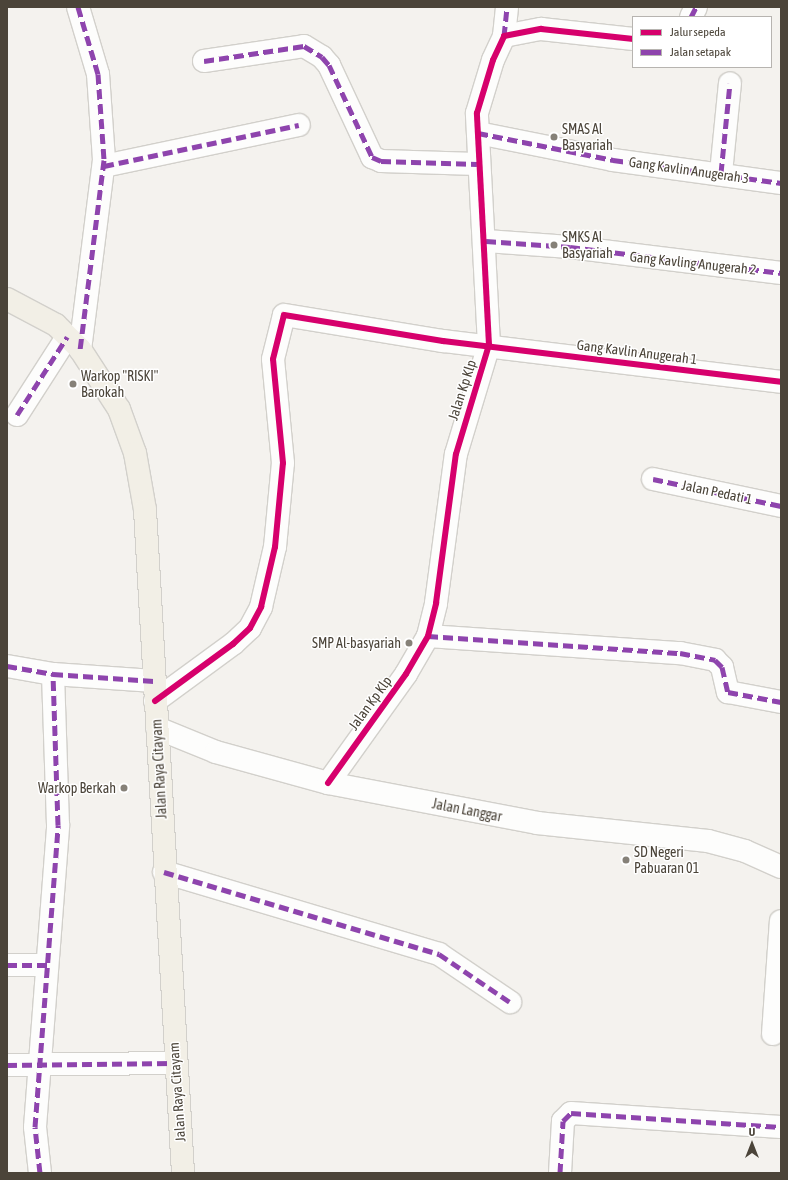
<!DOCTYPE html>
<html>
<head>
<meta charset="utf-8">
<style>
	body { margin:0 }
	#map { position:relative; width:788px; height:1180px; overflow:hidden; background:#f4f2ee; font-family:"Asap Condensed",sans-serif }
	div>[style] { position:absolute }
	.roads { filter:drop-shadow(1px 0 #d2d0cb) drop-shadow(-1px 0 #d2d0cb) drop-shadow(0 1px #d2d0cb) drop-shadow(0 -1px #d2d0cb) }
	.minor>* { height:22px; margin:-11px; padding:0 11px; transform-origin:11px; border-radius:11px; background:#fdfdfc }
	.primary>* { height:22px; margin:-11px; padding:0 11px; transform-origin:11px; border-radius:11px; background:#f2efe6 }
	.quiet>* { height:5px; margin-top:-2.5px; transform-origin:0; background:repeating-linear-gradient(90deg,#8e44ad 0 10px,transparent 0 15px) }
	.cycleway>* { height:6px; margin:-3px; padding:0 3px; transform-origin:3px; border-radius:3px; background:#d6006c }
	.dots>* { width:11px; height:11px; translate:-50% -50%; box-sizing:border-box; border:2px solid #fff; border-radius:50% }
	span { translate:-50% -50%; white-space:nowrap; text-align:center; line-height:1.15; -webkit-text-stroke:3px #fff; paint-order:stroke }
	.poi-label { font-size:14px; color:#4b4439 }
	.left { translate:0 -50%; text-align:left }
	.right { translate:-100% -50%; text-align:right }
	.street-label { font-size:14px; color:#4b4439 }
	.frame { position:absolute; inset:0; border:8px solid #4b4439; pointer-events:none }
	.legend { position:absolute; left:632px; top:16px; width:140px; height:52px; box-sizing:border-box; background:#fff; border:1px solid #b7b4b0; margin:0; padding:5px 7px; list-style:none; font-size:12px; color:#4b4439 }
	.legend li { display:flex; align-items:center; gap:8px; height:20px }
	.legend b { width:20px; border:1px solid #b7b4b0 }
	.north { position:absolute; left:732px; top:1124px; width:40px; height:40px; -webkit-text-stroke:3px #fff; paint-order:stroke; rotate:0deg; font-size:11px; font-weight:700; line-height:16px; text-align:center; color:#4b4439 }
	.north::after { content:''; display:block; margin:auto; width:14px; height:18px; background:#4b4439; clip-path:polygon(50% 0,100% 100%,50% 72%,0 100%) }
</style>
</head>
<body>
<div id="map">
	<div class="roads">
		<div class="minor">
			<div style="left:78px;top:7px;width:70px;rotate:73.4deg"></div>
			<div style="left:98px;top:74px;width:86px;rotate:86deg"></div>
			<div style="left:104px;top:160px;width:191px;rotate:97.2deg"></div>
			<div style="left:691px;top:17px;width:11px;rotate:-63deg"></div>
			<div style="left:504px;top:36px;width:29px;rotate:-84deg"></div>
			<div style="left:204px;top:61px;width:101px;rotate:-8.5deg"></div>
			<div style="left:304px;top:46px;width:21px;rotate:31deg"></div>
			<div style="left:322px;top:57px;width:11px;rotate:49deg"></div>
			<div style="left:329px;top:65px;width:102px;rotate:64.9deg"></div>
			<div style="left:372px;top:157px;width:10px;rotate:24deg"></div>
			<div style="left:381px;top:161px;width:96px;rotate:1.8deg"></div>
			<div style="left:478px;top:133px;width:138px;rotate:11.3deg"></div>
			<div style="left:613px;top:160px;width:170px;rotate:7.8deg"></div>
			<div style="left:104px;top:166px;width:199px;rotate:-11.9deg"></div>
			<div style="left:721px;top:173px;width:90px;rotate:-84.3deg"></div>
			<div style="left:486px;top:241px;width:84px;rotate:4.1deg"></div>
			<div style="left:570px;top:247px;width:213px;rotate:7deg"></div>
			<div style="left:17px;top:415px;width:93px;rotate:-57.3deg"></div>
			<div style="left:653px;top:479px;width:131px;rotate:11.9deg"></div>
			<div style="left:428px;top:636px;width:253px;rotate:3.9deg"></div>
			<div style="left:680px;top:653px;width:36px;rotate:11deg"></div>
			<div style="left:715px;top:660px;width:10px;rotate:45deg"></div>
			<div style="left:722px;top:667px;width:26px;rotate:77deg"></div>
			<div style="left:728px;top:692px;width:54px;rotate:10.7deg"></div>
			<div style="left:7px;top:666px;width:47px;rotate:9.9deg"></div>
			<div style="left:53px;top:674px;width:101px;rotate:4deg"></div>
			<div style="left:155px;top:701px;width:97px;rotate:-36.2deg"></div>
			<div style="left:233px;top:644px;width:23px;rotate:-43deg"></div>
			<div style="left:250px;top:628px;width:24px;rotate:-62deg"></div>
			<div style="left:261px;top:607px;width:62px;rotate:-76.9deg"></div>
			<div style="left:275px;top:547px;width:84px;rotate:-84.6deg"></div>
			<div style="left:283px;top:463px;width:104px;rotate:-95.5deg"></div>
			<div style="left:273px;top:359px;width:45px;rotate:-76deg"></div>
			<div style="left:284px;top:315px;width:161px;rotate:9.3deg"></div>
			<div style="left:443px;top:341px;width:340px;rotate:6.9deg"></div>
			<div style="left:157px;top:728px;width:64px;rotate:22.1deg"></div>
			<div style="left:216px;top:752px;width:116px;rotate:15.5deg"></div>
			<div style="left:328px;top:783px;width:213px;rotate:10.8deg"></div>
			<div style="left:537px;top:823px;width:172px;rotate:6deg"></div>
			<div style="left:708px;top:841px;width:38px;rotate:15deg"></div>
			<div style="left:745px;top:851px;width:39px;rotate:24deg"></div>
			<div style="left:328px;top:783px;width:134px;rotate:-54.4deg"></div>
			<div style="left:406px;top:674px;width:44px;rotate:-59.9deg"></div>
			<div style="left:428px;top:636px;width:34px;rotate:-76deg"></div>
			<div style="left:436px;top:603px;width:150px;rotate:-82.4deg"></div>
			<div style="left:456px;top:454px;width:114px;rotate:-73.2deg"></div>
			<div style="left:489px;top:345px;width:232px;rotate:-93deg"></div>
			<div style="left:477px;top:113px;width:55px;rotate:-73.2deg"></div>
			<div style="left:493px;top:60px;width:26px;rotate:-65deg"></div>
			<div style="left:504px;top:36px;width:38px;rotate:-11deg"></div>
			<div style="left:541px;top:29px;width:93px;rotate:6.2deg"></div>
			<div style="left:164px;top:872px;width:287px;rotate:16.6deg"></div>
			<div style="left:439px;top:954px;width:86px;rotate:34.1deg"></div>
			<div style="left:7px;top:965px;width:40px"></div>
			<div style="left:773px;top:1034px;width:113px;rotate:-86deg"></div>
			<div style="left:7px;top:1065px;width:167px;rotate:-0.7deg"></div>
			<div style="left:40px;top:1173px;width:46px;rotate:-96.2deg"></div>
			<div style="left:35px;top:1127px;width:303px;rotate:-85.6deg"></div>
			<div style="left:58px;top:825px;width:151px;rotate:-91.9deg"></div>
			<div style="left:560px;top:1173px;width:52px;rotate:-86.7deg"></div>
			<div style="left:563px;top:1121px;width:11px;rotate:-45deg"></div>
			<div style="left:571px;top:1113px;width:210px;rotate:3.8deg"></div>
		</div>
		<div class="primary">
			<div style="left:7px;top:299px;width:55px;rotate:28deg"></div>
			<div style="left:56px;top:325px;width:34px;rotate:45deg"></div>
			<div style="left:80px;top:349px;width:72px;rotate:57deg"></div>
			<div style="left:119px;top:409px;width:47px;rotate:70deg"></div>
			<div style="left:135px;top:453px;width:58px;rotate:80deg"></div>
			<div style="left:145px;top:510px;width:664px;rotate:86.72deg"></div>
		</div>
	</div>
	<div class="quiet">
		<div style="left:78px;top:7px;width:70px;rotate:73.4deg"></div>
		<div style="left:98px;top:74px;width:86px;rotate:86deg"></div>
		<div style="left:104px;top:160px;width:191px;rotate:97.2deg"></div>
		<div style="left:691px;top:17px;width:11px;rotate:-63deg"></div>
		<div style="left:504px;top:36px;width:29px;rotate:-84deg"></div>
		<div style="left:204px;top:61px;width:101px;rotate:-8.5deg"></div>
		<div style="left:304px;top:46px;width:21px;rotate:31deg"></div>
		<div style="left:322px;top:57px;width:11px;rotate:49deg"></div>
		<div style="left:329px;top:65px;width:102px;rotate:64.9deg"></div>
		<div style="left:372px;top:157px;width:10px;rotate:24deg"></div>
		<div style="left:381px;top:161px;width:96px;rotate:1.8deg"></div>
		<div style="left:478px;top:133px;width:138px;rotate:11.3deg"></div>
		<div style="left:613px;top:160px;width:170px;rotate:7.8deg"></div>
		<div style="left:104px;top:166px;width:199px;rotate:-11.9deg"></div>
		<div style="left:721px;top:173px;width:90px;rotate:-84.3deg"></div>
		<div style="left:486px;top:241px;width:84px;rotate:4.1deg"></div>
		<div style="left:570px;top:247px;width:213px;rotate:7deg"></div>
		<div style="left:17px;top:415px;width:93px;rotate:-57.3deg"></div>
		<div style="left:653px;top:479px;width:131px;rotate:11.9deg"></div>
		<div style="left:428px;top:636px;width:253px;rotate:3.9deg"></div>
		<div style="left:680px;top:653px;width:36px;rotate:11deg"></div>
		<div style="left:715px;top:660px;width:10px;rotate:45deg"></div>
		<div style="left:722px;top:667px;width:26px;rotate:77deg"></div>
		<div style="left:728px;top:692px;width:54px;rotate:10.7deg"></div>
		<div style="left:7px;top:666px;width:47px;rotate:9.9deg"></div>
		<div style="left:53px;top:674px;width:101px;rotate:4deg"></div>
		<div style="left:164px;top:872px;width:287px;rotate:16.6deg"></div>
		<div style="left:439px;top:954px;width:86px;rotate:34.1deg"></div>
		<div style="left:7px;top:965px;width:40px"></div>
		<div style="left:7px;top:1065px;width:167px;rotate:-0.7deg"></div>
		<div style="left:40px;top:1173px;width:46px;rotate:-96.2deg"></div>
		<div style="left:35px;top:1127px;width:303px;rotate:-85.6deg"></div>
		<div style="left:58px;top:825px;width:151px;rotate:-91.9deg"></div>
		<div style="left:560px;top:1173px;width:52px;rotate:-86.7deg"></div>
		<div style="left:563px;top:1121px;width:11px;rotate:-45deg"></div>
		<div style="left:571px;top:1113px;width:210px;rotate:3.8deg"></div>
	</div>
	<div class="cycleway">
		<div style="left:155px;top:701px;width:97px;rotate:-36.2deg"></div>
		<div style="left:233px;top:644px;width:23px;rotate:-43deg"></div>
		<div style="left:250px;top:628px;width:24px;rotate:-62deg"></div>
		<div style="left:261px;top:607px;width:62px;rotate:-76.9deg"></div>
		<div style="left:275px;top:547px;width:84px;rotate:-84.6deg"></div>
		<div style="left:283px;top:463px;width:104px;rotate:-95.5deg"></div>
		<div style="left:273px;top:359px;width:45px;rotate:-76deg"></div>
		<div style="left:284px;top:315px;width:161px;rotate:9.3deg"></div>
		<div style="left:443px;top:341px;width:340px;rotate:6.9deg"></div>
		<div style="left:328px;top:783px;width:134px;rotate:-54.4deg"></div>
		<div style="left:406px;top:674px;width:44px;rotate:-59.9deg"></div>
		<div style="left:428px;top:636px;width:34px;rotate:-76deg"></div>
		<div style="left:436px;top:603px;width:150px;rotate:-82.4deg"></div>
		<div style="left:456px;top:454px;width:114px;rotate:-73.2deg"></div>
		<div style="left:489px;top:345px;width:232px;rotate:-93deg"></div>
		<div style="left:477px;top:113px;width:55px;rotate:-73.2deg"></div>
		<div style="left:493px;top:60px;width:26px;rotate:-65deg"></div>
		<div style="left:504px;top:36px;width:38px;rotate:-11deg"></div>
		<div style="left:541px;top:29px;width:93px;rotate:6.2deg"></div>
	</div>
	<div class="dots">
		<div style="left:554px;top:137px;background:#868178"></div>
		<div style="left:554px;top:245px;background:#868178"></div>
		<div style="left:73px;top:384px;background:#868178"></div>
		<div style="left:409px;top:643px;background:#868178"></div>
		<div style="left:124px;top:788px;background:#868178"></div>
		<div style="left:626px;top:860px;background:#868178"></div>
	</div>
	<div class="poi-label">
		<span class="left" style="left:562px;top:137px">SMAS Al<br>Basyariah</span>
		<span class="left" style="left:562px;top:245px">SMKS Al<br>Basyariah</span>
		<span class="left" style="left:81px;top:384px">Warkop "RISKI"<br>Barokah</span>
		<span class="right" style="left:401px;top:643px">SMP Al-basyariah</span>
		<span class="right" style="left:116px;top:788px">Warkop Berkah</span>
		<span class="left" style="left:634px;top:860px">SD Negeri<br>Pabuaran 01</span>
	</div>
	<div class="street-label">
		<span style="left:689px;top:170px;rotate:8deg">Gang Kavlin Anugerah 3</span>
		<span style="left:693px;top:263px;rotate:6deg">Gang Kavling Anugerah 2</span>
		<span style="left:637px;top:352px;rotate:7deg">Gang Kavlin Anugerah 1</span>
		<span style="left:462px;top:390px;rotate:-72deg">Jalan Kp Klp</span>
		<span style="left:717px;top:492px;rotate:12deg">Jalan Pedati 1</span>
		<span style="left:370px;top:703px;rotate:-54deg">Jalan Kp Klp</span>
		<span style="left:159px;top:769px;rotate:-93deg">Jalan Raya Citayam</span>
		<span style="left:467px;top:810px;rotate:11deg">Jalan Langgar</span>
		<span style="left:177px;top:1092px;rotate:-94deg">Jalan Raya Citayam</span>
	</div>
	<div class="frame"></div>
	<ul class="legend">
	<li><b style="height:5px;background:#d6006c"></b>Jalur sepeda</li>
	<li><b style="height:5px;background:#8e44ad"></b>Jalan setapak</li>
	</ul>
	<div class="north">U</div>
</div>
</body>
</html>
